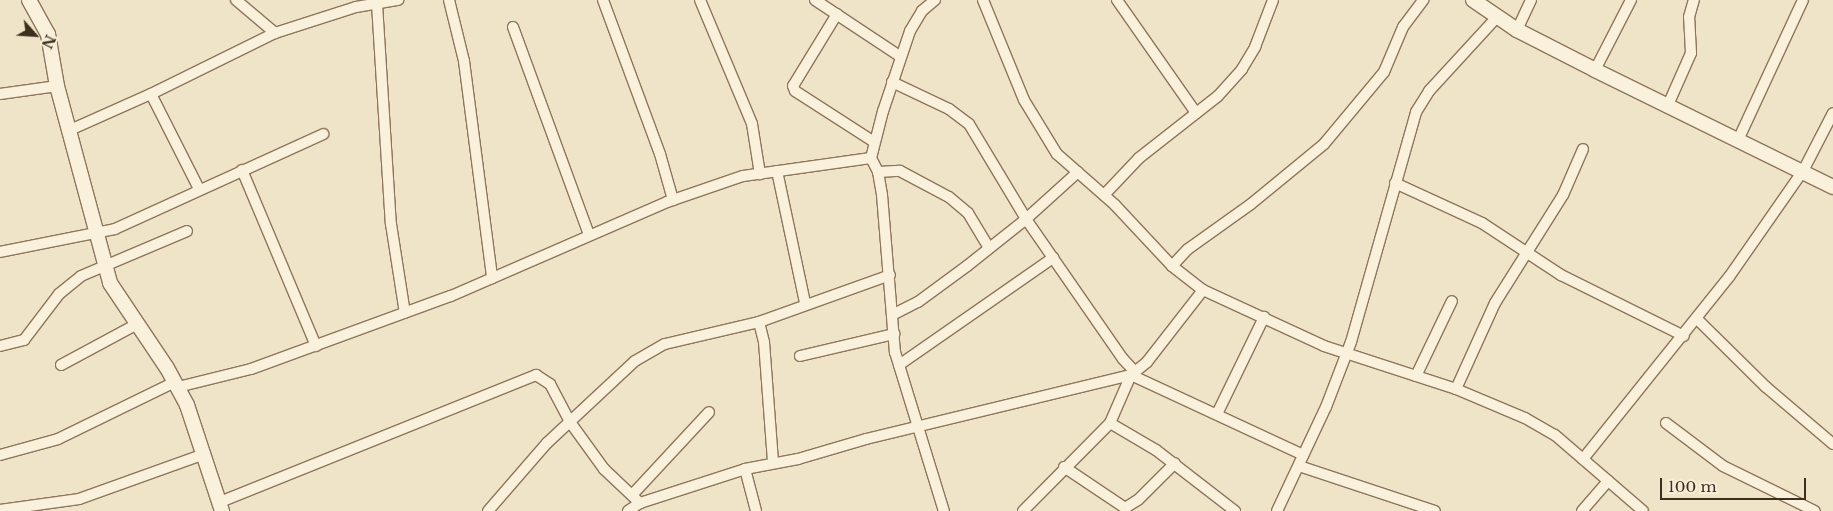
<!DOCTYPE html>
<html>
<head>
<meta charset="utf-8">
<style>
	body { margin:0 }
	#map { position:relative; width:1833px; height:511px; overflow:hidden; background:#f0e4c8; font-family:"Libre Baskerville",serif }
	div>[style] { position:absolute }
	.roads { filter:drop-shadow(1px 0 #8d765c) drop-shadow(-1px 0 #8d765c) drop-shadow(0 1px #8d765c) drop-shadow(0 -1px #8d765c) }
	.street>* { height:10px; margin:-5px; padding:0 5px; transform-origin:5px; border-radius:5px; background:#faf1dc }
	.secondary>* { height:14px; margin:-7px; padding:0 7px; transform-origin:7px; border-radius:7px; background:#faf1dc }
	span { translate:-50% -50%; white-space:nowrap; text-align:center; line-height:1.15; -webkit-text-stroke:4px #f7eed8; paint-order:stroke }
	.north { position:absolute; left:10px; top:10px; width:50px; height:50px; -webkit-text-stroke:4px #f7eed8; paint-order:stroke; rotate:116deg; font-size:14px; font-weight:700; line-height:20px; text-align:center; color:#3d2e20 }
	.north::after { content:''; display:block; margin:auto; width:18px; height:22px; background:#3d2e20; clip-path:polygon(50% 0,100% 100%,50% 72%,0 100%) }
	.scale { position:absolute; left:1660px; top:478px; width:146px; height:22px; box-sizing:border-box; border:2px solid #3d2e20; border-top:0; padding-left:6px; font-size:15px; line-height:18px; white-space:nowrap; color:#3d2e20; -webkit-text-stroke:4px #f7eed8; paint-order:stroke }
</style>
</head>
<body>
<div id="map">
	<div class="roads">
		<div class="street">
			<div style="left:236px;top:0;width:51px;rotate:40.2deg"></div>
			<div style="left:449px;top:0;width:63px;rotate:76.2deg"></div>
			<div style="left:464px;top:61px;width:219px;rotate:82.6deg"></div>
			<div style="left:603px;top:0;width:164px;rotate:69.7deg"></div>
			<div style="left:660px;top:154px;width:48px;rotate:74.2deg"></div>
			<div style="left:700px;top:0;width:134px;rotate:67.2deg"></div>
			<div style="left:752px;top:124px;width:51px;rotate:80.9deg"></div>
			<div style="left:815px;top:0;width:103px;rotate:33.5deg"></div>
			<div style="left:935px;top:0;width:17px;rotate:140deg"></div>
			<div style="left:922px;top:11px;width:23px;rotate:121deg"></div>
			<div style="left:910px;top:31px;width:84px;rotate:108.6deg"></div>
			<div style="left:883px;top:111px;width:49px;rotate:104.3deg"></div>
			<div style="left:871px;top:158px;width:16px;rotate:63deg"></div>
			<div style="left:878px;top:172px;width:23px;rotate:80deg"></div>
			<div style="left:882px;top:195px;width:158px;rotate:85.3deg"></div>
			<div style="left:895px;top:352px;width:166px;rotate:72.9deg"></div>
			<div style="left:983px;top:0;width:108px;rotate:67.7deg"></div>
			<div style="left:1024px;top:100px;width:63px;rotate:58.6deg"></div>
			<div style="left:1057px;top:154px;width:77px;rotate:41.3deg"></div>
			<div style="left:1115px;top:205px;width:83px;rotate:46.9deg"></div>
			<div style="left:1172px;top:266px;width:39px;rotate:38deg"></div>
			<div style="left:1203px;top:290px;width:133px;rotate:24.8deg"></div>
			<div style="left:1324px;top:346px;width:139px;rotate:18deg"></div>
			<div style="left:1456px;top:389px;width:75px;rotate:22.8deg"></div>
			<div style="left:1525px;top:418px;width:34px;rotate:30deg"></div>
			<div style="left:1555px;top:435px;width:116px;rotate:40.8deg"></div>
			<div style="left:1117px;top:0;width:138px;rotate:55deg"></div>
			<div style="left:377px;top:4px;width:220px;rotate:86.4deg"></div>
			<div style="left:391px;top:224px;width:90px;rotate:81.1deg"></div>
			<div style="left:837px;top:14px;width:84px;rotate:121.4deg"></div>
			<div style="left:793px;top:86px;width:5px;rotate:68deg"></div>
			<div style="left:795px;top:91px;width:94px;rotate:32.8deg"></div>
			<div style="left:513px;top:27px;width:221px;rotate:69.9deg"></div>
			<div style="left:1517px;top:30px;width:33px;rotate:-65deg"></div>
			<div style="left:1595px;top:70px;width:79px;rotate:-62.8deg"></div>
			<div style="left:892px;top:82px;width:63px;rotate:25.3deg"></div>
			<div style="left:949px;top:109px;width:25px;rotate:37deg"></div>
			<div style="left:969px;top:124px;width:111px;rotate:59deg"></div>
			<div style="left:1026px;top:219px;width:170px;rotate:55.3deg"></div>
			<div style="left:1123px;top:359px;width:18px;rotate:47deg"></div>
			<div style="left:0;top:94px;width:58px;rotate:-8deg"></div>
			<div style="left:151px;top:94px;width:106px;rotate:63.2deg"></div>
			<div style="left:1668px;top:105px;width:57px;rotate:-66.1deg"></div>
			<div style="left:1691px;top:53px;width:36px;rotate:-93deg"></div>
			<div style="left:1689px;top:17px;width:18px;rotate:-74deg"></div>
			<div style="left:70px;top:130px;width:89px;rotate:-24deg"></div>
			<div style="left:151px;top:94px;width:138px;rotate:-26.2deg"></div>
			<div style="left:275px;top:33px;width:85px;rotate:-17.8deg"></div>
			<div style="left:356px;top:7px;width:43px;rotate:-9.5deg"></div>
			<div style="left:1738px;top:140px;width:154px;rotate:-65.1deg"></div>
			<div style="left:242px;top:170px;width:191px;rotate:67.2deg"></div>
			<div style="left:777px;top:171px;width:135px;rotate:78deg"></div>
			<div style="left:878px;top:172px;width:22px;rotate:-3deg"></div>
			<div style="left:900px;top:171px;width:55px;rotate:28deg"></div>
			<div style="left:949px;top:197px;width:25px;rotate:40deg"></div>
			<div style="left:968px;top:213px;width:41px;rotate:59deg"></div>
			<div style="left:1395px;top:183px;width:96px;rotate:24.7deg"></div>
			<div style="left:1482px;top:223px;width:95px;rotate:33.4deg"></div>
			<div style="left:1561px;top:275px;width:137px;rotate:26.4deg"></div>
			<div style="left:1104px;top:195px;width:51px;rotate:-46.6deg"></div>
			<div style="left:1139px;top:158px;width:100px;rotate:-38.1deg"></div>
			<div style="left:1218px;top:96px;width:36px;rotate:-48deg"></div>
			<div style="left:1242px;top:69px;width:26px;rotate:-59deg"></div>
			<div style="left:1255px;top:47px;width:50px;rotate:-69deg"></div>
			<div style="left:0;top:252px;width:117px;rotate:-11.3deg"></div>
			<div style="left:115px;top:229px;width:229px;rotate:-24.5deg"></div>
			<div style="left:1172px;top:266px;width:23px;rotate:-47deg"></div>
			<div style="left:1188px;top:249px;width:77px;rotate:-35.5deg"></div>
			<div style="left:1251px;top:204px;width:94px;rotate:-39.4deg"></div>
			<div style="left:1324px;top:144px;width:94px;rotate:-50.2deg"></div>
			<div style="left:1384px;top:72px;width:49px;rotate:-67.1deg"></div>
			<div style="left:1403px;top:27px;width:34px;rotate:-53deg"></div>
			<div style="left:892px;top:315px;width:29px;rotate:-27deg"></div>
			<div style="left:918px;top:302px;width:61px;rotate:-36.3deg"></div>
			<div style="left:967px;top:266px;width:75px;rotate:-38.5deg"></div>
			<div style="left:1026px;top:219px;width:70px;rotate:-42.1deg"></div>
			<div style="left:1697px;top:319px;width:97px;rotate:44.6deg"></div>
			<div style="left:1766px;top:387px;width:88px;rotate:40.4deg"></div>
			<div style="left:759px;top:322px;width:21px;rotate:76deg"></div>
			<div style="left:764px;top:342px;width:121px;rotate:85.7deg"></div>
			<div style="left:0;top:346px;width:25px;rotate:-14deg"></div>
			<div style="left:24px;top:340px;width:58px;rotate:-52.7deg"></div>
			<div style="left:59px;top:294px;width:28px;rotate:-39deg"></div>
			<div style="left:81px;top:276px;width:115px;rotate:-23deg"></div>
			<div style="left:800px;top:356px;width:97px;rotate:-13.2deg"></div>
			<div style="left:61px;top:365px;width:86px;rotate:-28.3deg"></div>
			<div style="left:899px;top:365px;width:188px;rotate:-34.8deg"></div>
			<div style="left:1416px;top:376px;width:83px;rotate:-64.4deg"></div>
			<div style="left:178px;top:387px;width:75px;rotate:-13.9deg"></div>
			<div style="left:251px;top:369px;width:213px;rotate:-20.1deg"></div>
			<div style="left:451px;top:296px;width:236px;rotate:-23.5deg"></div>
			<div style="left:667px;top:202px;width:80px;rotate:-18.9deg"></div>
			<div style="left:743px;top:176px;width:129px;rotate:-8deg"></div>
			<div style="left:1456px;top:389px;width:94px;rotate:-65.6deg"></div>
			<div style="left:1495px;top:303px;width:128px;rotate:-57.8deg"></div>
			<div style="left:1563px;top:195px;width:50px;rotate:-66.5deg"></div>
			<div style="left:1217px;top:414px;width:108px;rotate:-64.1deg"></div>
			<div style="left:1110px;top:423px;width:53px;rotate:30.4deg"></div>
			<div style="left:1156px;top:450px;width:100px;rotate:37.7deg"></div>
			<div style="left:1666px;top:423px;width:71px;rotate:37deg"></div>
			<div style="left:1723px;top:466px;width:102px;rotate:26.1deg"></div>
			<div style="left:0;top:455px;width:60px;rotate:-15.4deg"></div>
			<div style="left:58px;top:439px;width:130px;rotate:-26deg"></div>
			<div style="left:1583px;top:459px;width:233px;rotate:-51.3deg"></div>
			<div style="left:1729px;top:277px;width:129px;rotate:-55.1deg"></div>
			<div style="left:1803px;top:171px;width:65px;rotate:-62.7deg"></div>
			<div style="left:1299px;top:466px;width:143px;rotate:18.3deg"></div>
			<div style="left:1064px;top:467px;width:73px;rotate:33.9deg"></div>
			<div style="left:1125px;top:508px;width:15px;rotate:-32deg"></div>
			<div style="left:1138px;top:500px;width:52px;rotate:-45deg"></div>
			<div style="left:745px;top:469px;width:43px;rotate:75.3deg"></div>
			<div style="left:632px;top:495px;width:113px;rotate:-47.1deg"></div>
			<div style="left:220px;top:502px;width:341px;rotate:-21.9deg"></div>
			<div style="left:536px;top:375px;width:17px;rotate:33deg"></div>
			<div style="left:550px;top:384px;width:43px;rotate:62.2deg"></div>
			<div style="left:570px;top:422px;width:58px;rotate:54.1deg"></div>
			<div style="left:604px;top:469px;width:50px;rotate:43.4deg"></div>
			<div style="left:0;top:510px;width:80px;rotate:-7.9deg"></div>
			<div style="left:79px;top:499px;width:134px;rotate:-19.7deg"></div>
			<div style="left:488px;top:511px;width:90px;rotate:-49.1deg"></div>
			<div style="left:547px;top:443px;width:120px;rotate:-43deg"></div>
			<div style="left:635px;top:361px;width:34px;rotate:-30deg"></div>
			<div style="left:665px;top:344px;width:97px;rotate:-13.2deg"></div>
			<div style="left:759px;top:322px;width:139px;rotate:-19.7deg"></div>
			<div style="left:628px;top:511px;width:14px;rotate:-34deg"></div>
			<div style="left:640px;top:503px;width:110px;rotate:-17.9deg"></div>
			<div style="left:745px;top:469px;width:54px;rotate:-10.7deg"></div>
			<div style="left:798px;top:459px;width:71px;rotate:-16.4deg"></div>
			<div style="left:866px;top:439px;width:273px;rotate:-13.6deg"></div>
			<div style="left:1131px;top:375px;width:190px;rotate:24.9deg"></div>
			<div style="left:1023px;top:511px;width:124px;rotate:-45.3deg"></div>
			<div style="left:1110px;top:423px;width:52px;rotate:-66.4deg"></div>
			<div style="left:1131px;top:375px;width:21px;rotate:-39deg"></div>
			<div style="left:1147px;top:362px;width:91px;rotate:-52.1deg"></div>
			<div style="left:1277px;top:511px;width:115px;rotate:-64.8deg"></div>
			<div style="left:1326px;top:407px;width:70px;rotate:-69deg"></div>
			<div style="left:1351px;top:342px;width:239px;rotate:-74.2deg"></div>
			<div style="left:1416px;top:112px;width:25px;rotate:-58deg"></div>
			<div style="left:1429px;top:91px;width:100px;rotate:-47.4deg"></div>
			<div style="left:1582px;top:511px;width:40px;rotate:-49deg"></div>
		</div>
		<div class="secondary">
			<div style="left:29px;top:0;width:39px;rotate:61deg"></div>
			<div style="left:48px;top:34px;width:53px;rotate:80.2deg"></div>
			<div style="left:57px;top:86px;width:204px;rotate:74.9deg"></div>
			<div style="left:110px;top:283px;width:102px;rotate:56.2deg"></div>
			<div style="left:167px;top:368px;width:42px;rotate:61.6deg"></div>
			<div style="left:187px;top:405px;width:112px;rotate:71.7deg"></div>
			<div style="left:1473px;top:0;width:53px;rotate:34.3deg"></div>
			<div style="left:1517px;top:30px;width:88px;rotate:27.1deg"></div>
			<div style="left:1595px;top:70px;width:265px;rotate:26.2deg"></div>
		</div>
	</div>
	<div class="north">N</div>
	<div class="scale">100 m</div>
</div>
</body>
</html>
